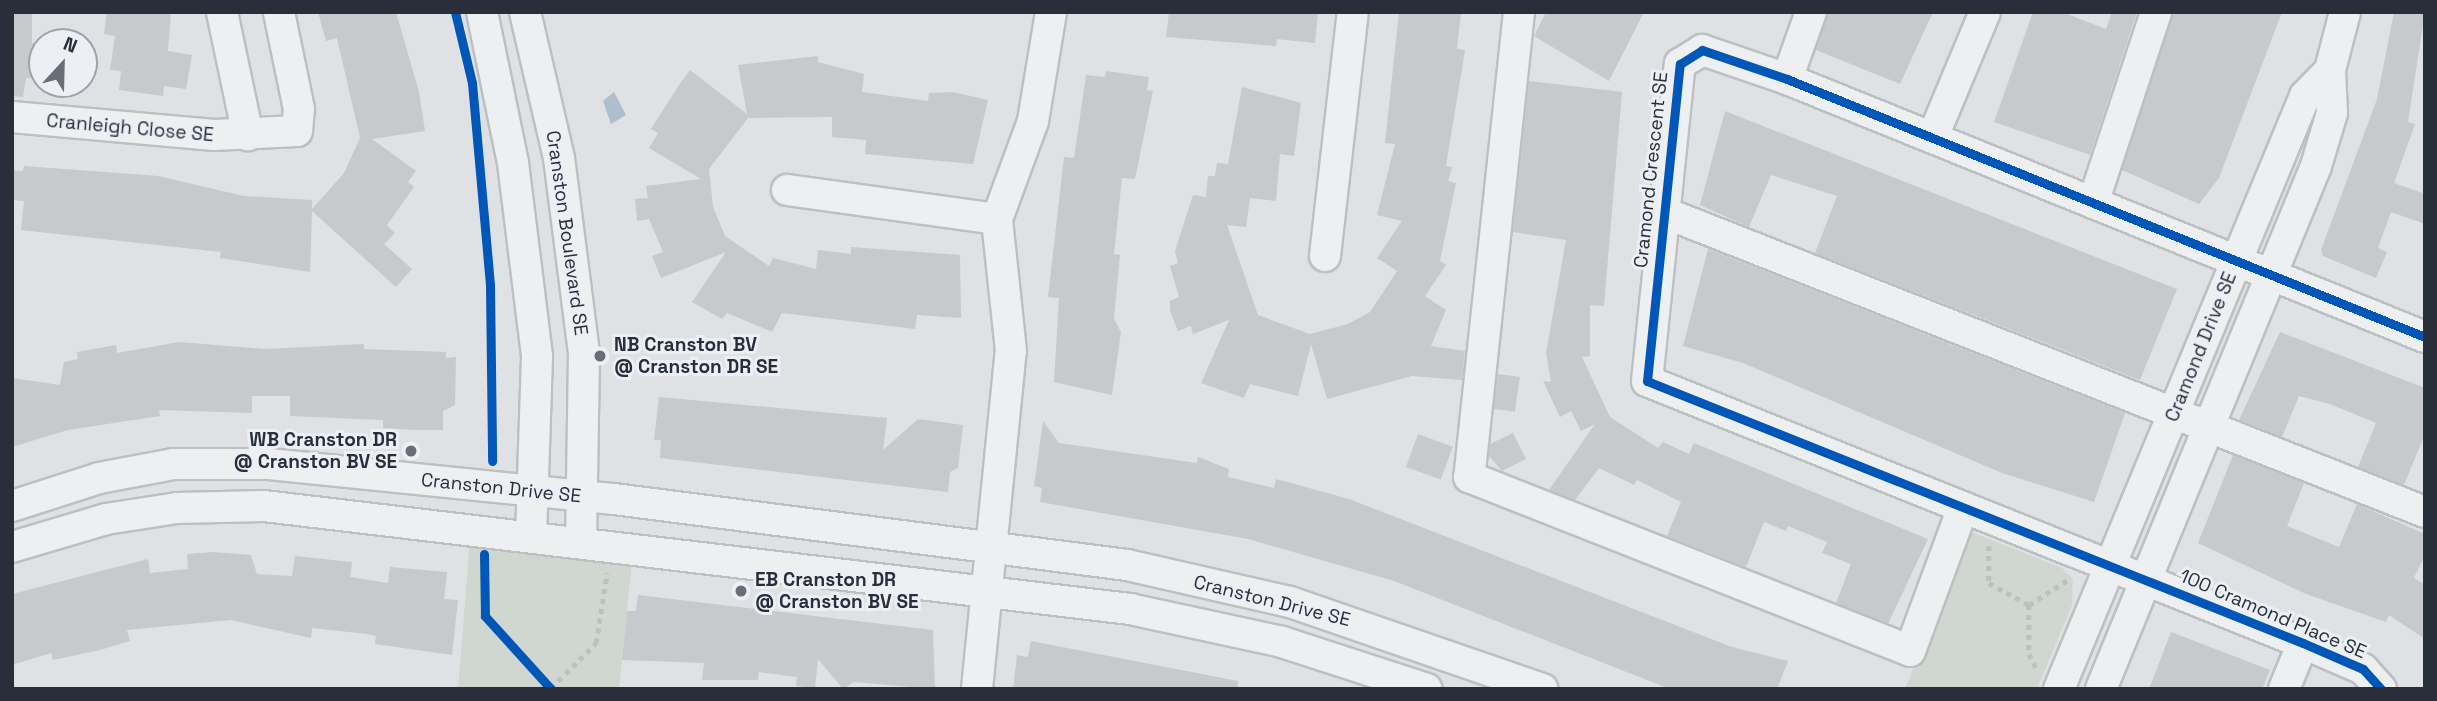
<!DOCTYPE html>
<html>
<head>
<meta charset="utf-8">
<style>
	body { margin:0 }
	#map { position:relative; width:2437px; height:701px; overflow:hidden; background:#dfe1e4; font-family:"Space Grotesk",sans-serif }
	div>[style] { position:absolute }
	.green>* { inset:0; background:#d0d7d0 }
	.water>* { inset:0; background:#afbdcd }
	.building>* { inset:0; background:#c7c9cc; transform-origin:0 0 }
	.path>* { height:4.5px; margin-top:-2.25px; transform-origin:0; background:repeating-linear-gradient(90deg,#bdbfc2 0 5px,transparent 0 10px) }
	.roads { filter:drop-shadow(2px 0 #bdbfc2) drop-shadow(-2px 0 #bdbfc2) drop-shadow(0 2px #bdbfc2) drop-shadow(0 -2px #bdbfc2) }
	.minor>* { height:30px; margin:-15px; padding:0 15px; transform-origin:15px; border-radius:15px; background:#eeeff0 }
	.cycleway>* { height:9px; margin:-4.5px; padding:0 4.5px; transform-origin:4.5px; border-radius:4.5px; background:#0057b8 }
	.dots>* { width:19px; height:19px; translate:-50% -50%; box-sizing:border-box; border:4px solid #eceff4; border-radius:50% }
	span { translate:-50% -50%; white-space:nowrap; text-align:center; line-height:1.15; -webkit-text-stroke:6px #eceff4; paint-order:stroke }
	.street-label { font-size:19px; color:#282f3b }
	.poi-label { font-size:19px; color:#282f3b; font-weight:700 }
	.left { translate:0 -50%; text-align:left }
	.right { translate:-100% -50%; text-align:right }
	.frame { position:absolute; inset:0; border:14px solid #282f3b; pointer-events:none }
	.north { position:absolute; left:28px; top:28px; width:70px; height:70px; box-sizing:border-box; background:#eceff4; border:2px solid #9ea2aa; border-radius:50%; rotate:22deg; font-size:19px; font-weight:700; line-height:28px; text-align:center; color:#282f3b }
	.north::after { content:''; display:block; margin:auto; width:24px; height:32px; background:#686d76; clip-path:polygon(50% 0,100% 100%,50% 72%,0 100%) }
</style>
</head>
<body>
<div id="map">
	<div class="green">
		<div style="clip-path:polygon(1969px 531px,2062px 568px,2073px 579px,2072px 605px,2037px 689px,1905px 689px)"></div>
		<div style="clip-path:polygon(470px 540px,632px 561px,619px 689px,458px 689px)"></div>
	</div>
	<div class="water">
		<div style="clip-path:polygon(614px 92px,626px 115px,611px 124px,603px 101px)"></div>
	</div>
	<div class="building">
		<div style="clip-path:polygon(12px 12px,32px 12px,32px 43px,42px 44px,42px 79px,26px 78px,23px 97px,12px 96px)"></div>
		<div style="clip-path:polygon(107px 12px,171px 12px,168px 51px,192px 55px,186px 89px,164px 86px,163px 96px,119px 90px,121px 71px,110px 70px,115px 36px,104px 34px)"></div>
		<div style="clip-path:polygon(318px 12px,396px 12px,419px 92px,425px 131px,372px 139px,416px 171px,408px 182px,414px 187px,387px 225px,395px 233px,384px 244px,412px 269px,396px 287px,312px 211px,310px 272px,220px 258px,221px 252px,21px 230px,24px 201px,12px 200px,12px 170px,23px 171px,24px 166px,158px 176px,244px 196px,312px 200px,312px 209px,344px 173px,360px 138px,337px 38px,326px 41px)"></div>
		<div style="clip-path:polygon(1169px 12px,1318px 12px,1315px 43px,1277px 39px,1276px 46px,1166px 37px)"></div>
		<div style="clip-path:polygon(1399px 12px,1461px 12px,1457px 49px,1465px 50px,1446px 166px,1452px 167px,1448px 181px,1456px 183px,1440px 261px,1446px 265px,1425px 296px,1446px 310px,1431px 346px,1465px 351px,1462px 380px,1412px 376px,1327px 399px,1311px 344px,1298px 396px,1250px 384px,1244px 398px,1201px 383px,1229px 320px,1193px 334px,1191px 326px,1178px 331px,1170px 311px,1170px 301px,1179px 297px,1170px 266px,1178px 263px,1175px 251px,1193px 195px,1206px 197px,1208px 176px,1215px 176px,1217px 163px,1228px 164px,1242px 87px,1301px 103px,1294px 156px,1280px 154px,1276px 201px,1250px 198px,1246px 227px,1227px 225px,1258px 315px,1310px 334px,1348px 324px,1370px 312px,1397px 271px,1377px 258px,1402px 221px,1377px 215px,1395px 144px,1385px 143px)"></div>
		<div style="clip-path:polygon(1546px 12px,1644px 12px,1609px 81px,1534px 36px)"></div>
		<div style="clip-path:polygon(1828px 12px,1933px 12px,1900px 84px,1816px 50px)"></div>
		<div style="clip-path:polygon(2033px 12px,2062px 12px,2106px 29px,2112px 12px,2137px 12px,2090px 155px,1994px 122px)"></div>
		<div style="clip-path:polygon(2173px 12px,2282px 12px,2219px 178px,2199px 204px,2122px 170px)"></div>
		<div style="clip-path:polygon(2394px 12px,2425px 12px,2408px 122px,2415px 124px,2394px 183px,2425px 194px,2425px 224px,2391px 212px,2378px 248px,2387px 252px,2376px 278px,2323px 256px,2321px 250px,2377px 99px)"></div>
		<div style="clip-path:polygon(818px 56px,818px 62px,864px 74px,862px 92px,928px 101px,929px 93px,953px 92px,988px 100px,973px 164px,865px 154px,866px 140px,832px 137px,832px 117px,748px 118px,709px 169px,713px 207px,725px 236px,769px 266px,773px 258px,816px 269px,818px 250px,851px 254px,851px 247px,960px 255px,961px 318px,917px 315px,915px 329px,782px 313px,772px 332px,727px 313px,722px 319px,692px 302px,726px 252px,661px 278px,652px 256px,663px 252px,649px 219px,637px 221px,635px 199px,648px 198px,646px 186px,701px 179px,649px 148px,658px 133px,651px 129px,679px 85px,690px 70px,747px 114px,738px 65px)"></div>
		<div style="clip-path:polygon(1106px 71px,1149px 77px,1147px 90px,1153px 91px,1135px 179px,1122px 178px,1114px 254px,1120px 255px,1114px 319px,1121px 332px,1112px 395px,1054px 382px,1059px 298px,1048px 297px,1064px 157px,1074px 158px,1086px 75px,1105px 77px)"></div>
		<div style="clip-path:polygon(1529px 81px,1622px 92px,1604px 306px,1590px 305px,1590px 356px,1582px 357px,1610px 417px,1658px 448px,1663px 442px,1689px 454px,1694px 443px,1928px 539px,1888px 624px,1836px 603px,1851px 564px,1822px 553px,1827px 542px,1788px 526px,1786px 531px,1764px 522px,1746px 567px,1667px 536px,1681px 502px,1637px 480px,1634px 485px,1599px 468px,1575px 500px,1549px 490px,1595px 424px,1581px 431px,1571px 411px,1560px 417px,1543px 381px,1551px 382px,1546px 353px,1566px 240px,1513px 232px)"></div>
		<div style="clip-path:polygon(1725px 111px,2177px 289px,2140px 380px,1815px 253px,1837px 196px,1771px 175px,1749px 227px,1700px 205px)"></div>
		<div style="clip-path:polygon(1708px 249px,2125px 413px,2094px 502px,2002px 473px,1743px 363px,1683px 346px)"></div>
		<div style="clip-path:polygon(2280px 332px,2425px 388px,2425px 434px,2404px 485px,2358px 467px,2376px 423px,2330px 404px,2299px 396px,2282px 437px,2239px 420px)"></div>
		<div style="clip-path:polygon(179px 342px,267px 349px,364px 344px,364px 349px,446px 352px,446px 358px,456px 357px,455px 405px,443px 411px,443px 430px,415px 430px,383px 428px,383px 420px,290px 416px,290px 396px,252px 396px,252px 413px,159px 410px,160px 416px,68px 430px,12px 447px,12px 378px,60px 385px,64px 362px,78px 359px,77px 352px,116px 345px,117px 353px)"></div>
		<div style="left:1498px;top:374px;width:22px;height:35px;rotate:8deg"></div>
		<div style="clip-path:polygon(659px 397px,887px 418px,883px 450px,918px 419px,963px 425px,958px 468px,950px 472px,948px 492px,660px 458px,661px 440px,654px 440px)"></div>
		<div style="clip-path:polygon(1043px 421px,1059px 443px,1197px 463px,1198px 457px,1229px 469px,1228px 477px,1274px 488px,1276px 479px,1349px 499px,1732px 647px,1788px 661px,1777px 689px,1670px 689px,1394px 581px,1248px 539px,1040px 502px,1042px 488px,1034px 486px)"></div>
		<div style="clip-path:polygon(1513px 433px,1526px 459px,1502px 471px,1489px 456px,1490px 444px)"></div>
		<div style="left:1418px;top:434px;width:37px;height:35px;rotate:20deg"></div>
		<div style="clip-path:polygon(2233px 455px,2304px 483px,2287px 526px,2339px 547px,2357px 504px,2425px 534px,2425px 555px,2414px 578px,2425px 585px,2425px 639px,2389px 615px,2386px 622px,2306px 594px,2198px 543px)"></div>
		<div style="clip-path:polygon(213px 552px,251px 555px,257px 574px,292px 576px,295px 556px,352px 562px,350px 577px,388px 583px,390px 567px,447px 572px,444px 599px,458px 600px,452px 655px,375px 644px,376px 636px,367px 634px,312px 628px,311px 638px,231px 620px,127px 630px,130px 641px,100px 650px,53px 660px,51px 653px,12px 665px,12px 594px,148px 559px,150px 573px,188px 569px,187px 554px)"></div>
		<div style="clip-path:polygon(638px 595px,933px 630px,935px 689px,854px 682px,843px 689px,818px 659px,815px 688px,796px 686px,797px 677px,759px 672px,758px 680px,702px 680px,704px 663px,622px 660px,627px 611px,636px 611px)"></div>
		<div style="clip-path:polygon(2171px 632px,2270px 670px,2262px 689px,2149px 689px)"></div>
		<div style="clip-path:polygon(1031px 641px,1238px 681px,1237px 689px,1013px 689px,1017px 655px,1028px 657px)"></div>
	</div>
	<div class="path">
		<div style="left:1989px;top:546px;width:37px;rotate:90deg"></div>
		<div style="left:1989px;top:583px;width:46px;rotate:28.8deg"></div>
		<div style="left:2029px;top:605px;width:49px;rotate:90deg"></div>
		<div style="left:2029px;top:654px;width:19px;rotate:62deg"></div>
		<div style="left:2029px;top:605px;width:48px;rotate:-33deg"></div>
		<div style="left:551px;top:688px;width:64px;rotate:-45deg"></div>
		<div style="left:596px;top:643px;width:71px;rotate:-81.1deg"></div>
	</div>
	<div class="roads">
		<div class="minor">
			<div style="left:222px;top:12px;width:126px;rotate:78.1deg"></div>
			<div style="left:482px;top:12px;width:154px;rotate:78.4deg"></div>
			<div style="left:513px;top:163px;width:195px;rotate:82.9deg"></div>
			<div style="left:537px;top:357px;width:178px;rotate:91.9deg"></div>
			<div style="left:525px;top:12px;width:150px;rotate:76.9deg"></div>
			<div style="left:559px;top:158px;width:198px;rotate:82.7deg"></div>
			<div style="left:584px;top:354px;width:187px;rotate:90.9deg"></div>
			<div style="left:1519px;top:12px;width:468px;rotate:96.1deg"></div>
			<div style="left:1469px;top:477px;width:474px;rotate:21.5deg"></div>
			<div style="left:1910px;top:651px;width:153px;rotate:-69.7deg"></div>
			<div style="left:1787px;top:79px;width:71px;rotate:-70.3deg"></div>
			<div style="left:12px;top:117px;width:203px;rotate:5.1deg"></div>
			<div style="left:214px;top:135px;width:83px;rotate:-2.8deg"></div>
			<div style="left:297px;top:131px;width:22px;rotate:-85deg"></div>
			<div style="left:299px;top:109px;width:99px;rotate:-101.7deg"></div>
			<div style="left:1934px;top:134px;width:132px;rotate:-67.3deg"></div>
			<div style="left:787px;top:190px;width:212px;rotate:7.9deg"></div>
			<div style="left:2093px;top:203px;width:201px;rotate:-71.7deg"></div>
			<div style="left:1663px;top:212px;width:819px;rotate:21.49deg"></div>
			<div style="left:1325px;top:256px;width:246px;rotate:-83.5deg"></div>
			<div style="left:12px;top:506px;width:91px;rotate:-17.8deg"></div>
			<div style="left:99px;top:478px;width:76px;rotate:-10.6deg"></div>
			<div style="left:174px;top:464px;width:95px"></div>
			<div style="left:269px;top:464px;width:347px;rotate:5.8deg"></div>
			<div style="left:614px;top:499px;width:517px;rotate:7.33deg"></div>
			<div style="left:1127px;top:565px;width:167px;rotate:12.8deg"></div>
			<div style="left:1290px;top:602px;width:267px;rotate:19deg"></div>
			<div style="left:12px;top:547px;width:98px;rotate:-16.6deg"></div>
			<div style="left:106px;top:519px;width:72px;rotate:-8.8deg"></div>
			<div style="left:177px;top:508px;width:87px;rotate:-1.3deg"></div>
			<div style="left:264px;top:506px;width:872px;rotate:6.78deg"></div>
			<div style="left:1130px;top:609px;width:156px;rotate:12.2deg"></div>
			<div style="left:1282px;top:642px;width:152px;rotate:18deg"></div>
			<div style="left:977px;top:689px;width:340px;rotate:-84.3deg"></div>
			<div style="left:1011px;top:351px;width:133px;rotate:-96.1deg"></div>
			<div style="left:997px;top:219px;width:104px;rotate:-69.8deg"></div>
			<div style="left:1033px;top:121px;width:110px;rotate:-80.6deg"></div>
			<div style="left:2059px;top:689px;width:642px;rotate:-67.47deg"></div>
			<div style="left:2305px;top:96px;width:36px;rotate:-46deg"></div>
			<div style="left:2101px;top:689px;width:565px;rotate:-67.65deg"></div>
			<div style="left:2316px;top:166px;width:55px;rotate:-73.2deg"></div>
			<div style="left:2332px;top:113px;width:43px;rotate:-92.7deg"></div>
			<div style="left:2330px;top:70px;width:60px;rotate:-75.5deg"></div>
			<div style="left:2284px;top:689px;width:50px;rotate:-67.6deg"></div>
			<div style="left:2381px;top:689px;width:27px;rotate:-132deg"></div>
			<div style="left:2363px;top:669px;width:65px;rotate:-156.6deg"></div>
			<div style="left:2303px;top:643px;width:706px;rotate:-158.23deg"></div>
			<div style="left:1647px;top:381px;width:319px;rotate:-84.1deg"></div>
			<div style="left:1680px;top:64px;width:26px;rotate:-32deg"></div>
			<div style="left:1702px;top:50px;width:90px;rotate:18.8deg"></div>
			<div style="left:1787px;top:79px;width:688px;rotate:22.02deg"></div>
		</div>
	</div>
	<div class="cycleway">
		<div style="left:455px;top:12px;width:73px;rotate:76.5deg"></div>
		<div style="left:472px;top:83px;width:204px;rotate:84.9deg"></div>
		<div style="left:490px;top:286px;width:175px;rotate:89.3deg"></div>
		<div style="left:484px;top:554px;width:62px;rotate:89.1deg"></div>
		<div style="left:485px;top:616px;width:98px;rotate:47.9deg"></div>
		<div style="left:2381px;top:689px;width:27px;rotate:-132deg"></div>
		<div style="left:2363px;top:669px;width:65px;rotate:-156.6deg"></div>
		<div style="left:2303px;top:643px;width:706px;rotate:-158.23deg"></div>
		<div style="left:1647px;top:381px;width:319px;rotate:-84.1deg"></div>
		<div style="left:1680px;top:64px;width:26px;rotate:-32deg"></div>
		<div style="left:1702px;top:50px;width:90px;rotate:18.8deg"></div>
		<div style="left:1787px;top:79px;width:688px;rotate:22.02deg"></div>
	</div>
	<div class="dots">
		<div style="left:600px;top:356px;background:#686d76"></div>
		<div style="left:411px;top:451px;background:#686d76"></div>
		<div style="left:741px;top:591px;background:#686d76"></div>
	</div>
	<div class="street-label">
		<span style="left:130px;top:128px;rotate:5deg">Cranleigh Close SE</span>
		<span style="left:1651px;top:170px;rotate:-84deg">Cramond Crescent SE</span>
		<span style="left:567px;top:233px;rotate:82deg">Cranston Boulevard SE</span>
		<span style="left:2201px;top:347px;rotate:-68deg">Cramond Drive SE</span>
		<span style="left:501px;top:488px;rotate:6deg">Cranston Drive SE</span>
		<span style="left:1272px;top:601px;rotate:14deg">Cranston Drive SE</span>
		<span style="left:2273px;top:614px;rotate:23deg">100 Cramond Place SE</span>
	</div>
	<div class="poi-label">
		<span class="left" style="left:614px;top:356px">NB Cranston BV<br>@ Cranston DR SE</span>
		<span class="right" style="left:397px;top:451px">WB Cranston DR<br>@ Cranston BV SE</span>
		<span class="left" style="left:755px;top:591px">EB Cranston DR<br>@ Cranston BV SE</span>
	</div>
	<div class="frame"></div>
	<div class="north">N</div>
</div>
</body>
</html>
